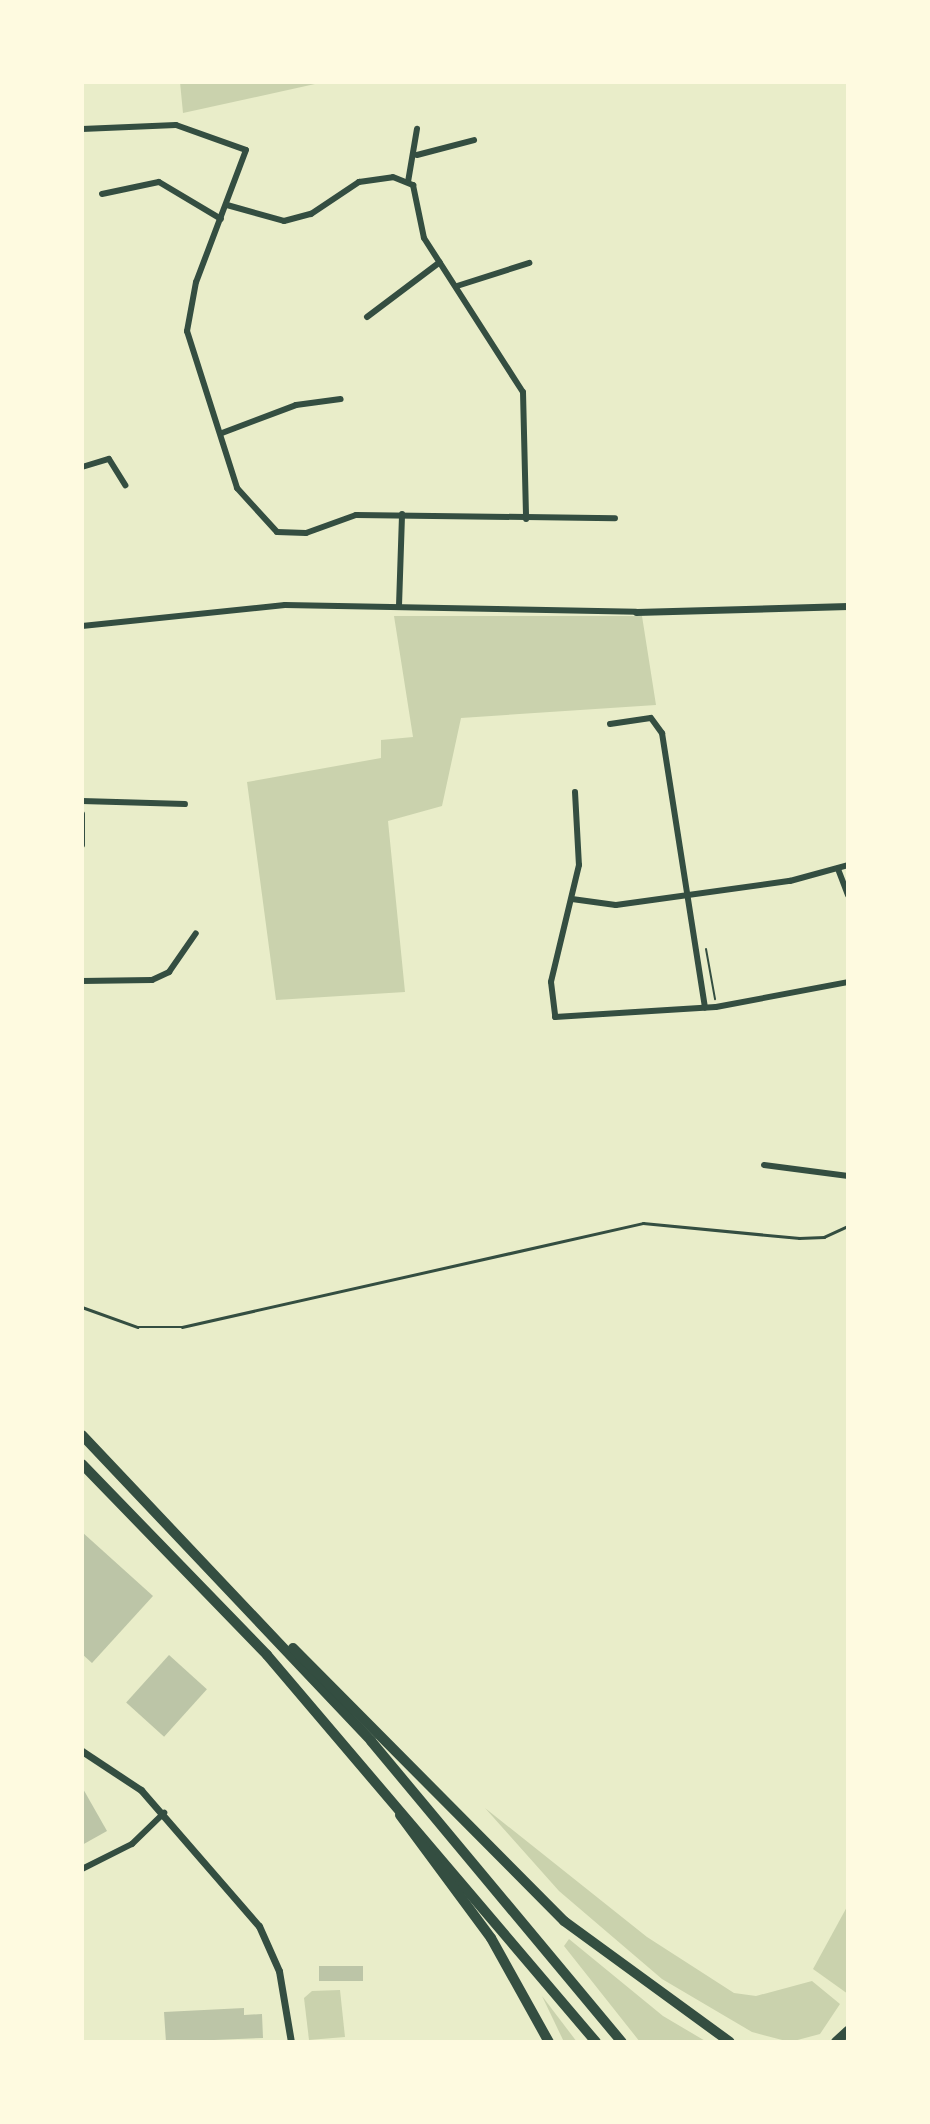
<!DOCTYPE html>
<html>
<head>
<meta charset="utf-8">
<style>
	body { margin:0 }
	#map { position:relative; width:930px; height:2124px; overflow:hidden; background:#e9edc9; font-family:"Work Sans",sans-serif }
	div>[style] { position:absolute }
	.green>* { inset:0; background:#cad2ad }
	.building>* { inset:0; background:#bcc5a7; transform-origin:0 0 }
	.path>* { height:2px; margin:-1px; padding:0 1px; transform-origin:1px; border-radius:1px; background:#344e41 }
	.service>* { height:2.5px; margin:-1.25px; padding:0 1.25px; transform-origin:1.25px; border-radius:1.25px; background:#344e41 }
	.minor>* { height:6px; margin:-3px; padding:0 3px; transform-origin:3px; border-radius:3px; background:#344e41 }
	.tertiary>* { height:7px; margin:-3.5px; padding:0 3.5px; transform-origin:3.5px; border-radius:3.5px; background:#344e41 }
	.trunk>* { height:10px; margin:-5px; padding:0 5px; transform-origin:5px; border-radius:5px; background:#344e41 }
	span { translate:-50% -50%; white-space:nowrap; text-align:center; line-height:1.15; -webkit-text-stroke:6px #fefae0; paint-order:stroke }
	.frame { position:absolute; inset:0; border:84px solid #fefae0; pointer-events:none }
</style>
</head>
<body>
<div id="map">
	<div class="green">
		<div style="clip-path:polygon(180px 82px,324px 82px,183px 113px)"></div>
		<div style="clip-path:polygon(394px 616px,642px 616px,656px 705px,461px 718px,442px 806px,388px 821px,405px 992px,276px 1000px,247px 782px,381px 758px,381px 740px,413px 737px)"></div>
		<div style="clip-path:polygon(485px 1808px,647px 1937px,734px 1993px,756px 1996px,812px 1981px,840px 2004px,820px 2034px,790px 2042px,752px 2032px,662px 1979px,559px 1891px)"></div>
		<div style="clip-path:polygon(848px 1905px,848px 1994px,813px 1969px)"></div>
		<div style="clip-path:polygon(569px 1939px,663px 2016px,707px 2042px,640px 2042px,564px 1946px)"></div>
		<div style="clip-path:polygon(340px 1990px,345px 2037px,309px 2040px,304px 1998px,312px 1991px)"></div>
		<div style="clip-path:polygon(542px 1996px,577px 2042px,564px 2042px)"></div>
	</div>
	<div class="building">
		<div style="clip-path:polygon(82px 1532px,153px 1596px,92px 1663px,82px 1654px)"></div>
		<div style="left:169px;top:1655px;width:51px;height:64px;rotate:42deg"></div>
		<div style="clip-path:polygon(82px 1787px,107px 1831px,82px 1845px)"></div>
		<div style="left:363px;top:1966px;width:15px;height:44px;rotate:90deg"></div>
		<div style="clip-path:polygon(244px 2008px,244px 2015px,262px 2014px,263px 2038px,166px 2042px,164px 2012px)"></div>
	</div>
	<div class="path">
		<div style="left:706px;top:949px;width:51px;rotate:79.8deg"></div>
	</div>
	<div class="service">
		<div style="left:82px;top:1307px;width:59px;rotate:19.7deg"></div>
		<div style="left:138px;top:1327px;width:44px"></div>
		<div style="left:182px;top:1327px;width:473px;rotate:-12.7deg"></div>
		<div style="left:643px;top:1223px;width:157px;rotate:5.5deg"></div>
		<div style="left:799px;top:1238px;width:25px;rotate:-2deg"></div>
		<div style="left:824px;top:1237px;width:26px;rotate:-25deg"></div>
	</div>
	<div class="minor">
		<div style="left:82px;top:129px;width:94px;rotate:-2.4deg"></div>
		<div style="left:176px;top:125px;width:74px;rotate:19.7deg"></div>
		<div style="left:246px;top:150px;width:141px;rotate:110.7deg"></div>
		<div style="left:196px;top:282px;width:50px;rotate:100.4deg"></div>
		<div style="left:187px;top:331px;width:165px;rotate:72.3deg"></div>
		<div style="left:237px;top:488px;width:59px;rotate:47.7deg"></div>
		<div style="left:277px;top:532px;width:29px;rotate:2deg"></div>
		<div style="left:306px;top:533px;width:53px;rotate:-19.8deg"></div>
		<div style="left:356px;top:515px;width:259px;rotate:0.7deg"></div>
		<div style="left:417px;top:155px;width:59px;rotate:-14.7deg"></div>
		<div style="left:408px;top:182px;width:54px;rotate:-80.4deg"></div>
		<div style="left:102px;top:194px;width:58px;rotate:-11.9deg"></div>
		<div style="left:159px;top:182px;width:72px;rotate:30.8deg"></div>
		<div style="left:227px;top:205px;width:59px;rotate:15.7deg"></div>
		<div style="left:284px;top:221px;width:28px;rotate:-15deg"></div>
		<div style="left:311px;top:214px;width:58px;rotate:-33.7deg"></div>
		<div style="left:359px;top:182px;width:34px;rotate:-8deg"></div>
		<div style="left:393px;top:177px;width:22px;rotate:22deg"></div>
		<div style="left:413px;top:185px;width:54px;rotate:78.3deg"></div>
		<div style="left:424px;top:238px;width:183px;rotate:57.3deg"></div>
		<div style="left:523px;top:392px;width:127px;rotate:88.6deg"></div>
		<div style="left:457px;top:286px;width:76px;rotate:-17.7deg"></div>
		<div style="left:367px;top:317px;width:91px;rotate:-37deg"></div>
		<div style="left:222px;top:433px;width:79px;rotate:-20.7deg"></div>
		<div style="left:296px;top:405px;width:45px;rotate:-7.6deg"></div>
		<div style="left:82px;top:467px;width:28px;rotate:-17deg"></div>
		<div style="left:109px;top:459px;width:31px;rotate:58deg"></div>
		<div style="left:399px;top:606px;width:92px;rotate:-88.1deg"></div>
		<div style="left:82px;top:626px;width:204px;rotate:-5.9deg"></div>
		<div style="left:285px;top:605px;width:351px;rotate:1.1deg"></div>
		<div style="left:610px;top:724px;width:41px;rotate:-8.3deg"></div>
		<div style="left:651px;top:718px;width:19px;rotate:54deg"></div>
		<div style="left:662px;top:733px;width:278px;rotate:81.1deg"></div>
		<div style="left:575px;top:792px;width:73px;rotate:86.9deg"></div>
		<div style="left:579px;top:865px;width:120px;rotate:103.5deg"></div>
		<div style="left:551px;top:982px;width:35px;rotate:83deg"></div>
		<div style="left:555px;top:1017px;width:161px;rotate:-3.6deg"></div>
		<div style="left:716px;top:1007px;width:134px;rotate:-10.7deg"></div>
		<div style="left:82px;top:801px;width:103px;rotate:1.7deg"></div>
		<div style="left:82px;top:814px;width:31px;rotate:90deg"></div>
		<div style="left:838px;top:869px;width:28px;rotate:69deg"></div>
		<div style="left:572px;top:899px;width:44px;rotate:7.8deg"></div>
		<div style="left:616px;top:905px;width:176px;rotate:-7.9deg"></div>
		<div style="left:790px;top:881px;width:60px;rotate:-15.4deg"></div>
		<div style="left:82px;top:981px;width:70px;rotate:-0.8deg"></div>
		<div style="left:152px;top:980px;width:19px;rotate:-25deg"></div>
		<div style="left:169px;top:972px;width:47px;rotate:-55.3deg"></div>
		<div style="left:764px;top:1165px;width:85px;rotate:7.5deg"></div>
		<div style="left:82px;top:1869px;width:56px;rotate:-26.6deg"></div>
		<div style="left:132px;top:1844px;width:45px;rotate:-44.1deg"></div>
	</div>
	<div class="tertiary">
		<div style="left:636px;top:612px;width:212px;rotate:-1.6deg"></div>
		<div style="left:82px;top:1751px;width:71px;rotate:33.5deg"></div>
		<div style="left:141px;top:1790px;width:180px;rotate:49.1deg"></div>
		<div style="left:259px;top:1926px;width:49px;rotate:66deg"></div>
		<div style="left:279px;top:1971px;width:72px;rotate:80.4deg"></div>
	</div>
	<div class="trunk">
		<div style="left:82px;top:1435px;width:421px;rotate:46.6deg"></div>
		<div style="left:371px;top:1741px;width:392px;rotate:50.2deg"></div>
		<div style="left:82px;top:1464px;width:266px;rotate:45.9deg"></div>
		<div style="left:267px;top:1655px;width:508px;rotate:49.63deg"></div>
		<div style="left:293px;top:1648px;width:385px;rotate:45.2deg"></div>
		<div style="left:564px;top:1921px;width:205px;rotate:36.1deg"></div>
		<div style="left:400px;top:1815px;width:153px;rotate:53.5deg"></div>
		<div style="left:491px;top:1938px;width:119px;rotate:60.9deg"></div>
		<div style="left:836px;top:2042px;width:16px;rotate:-43deg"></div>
	</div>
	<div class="frame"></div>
</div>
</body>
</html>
